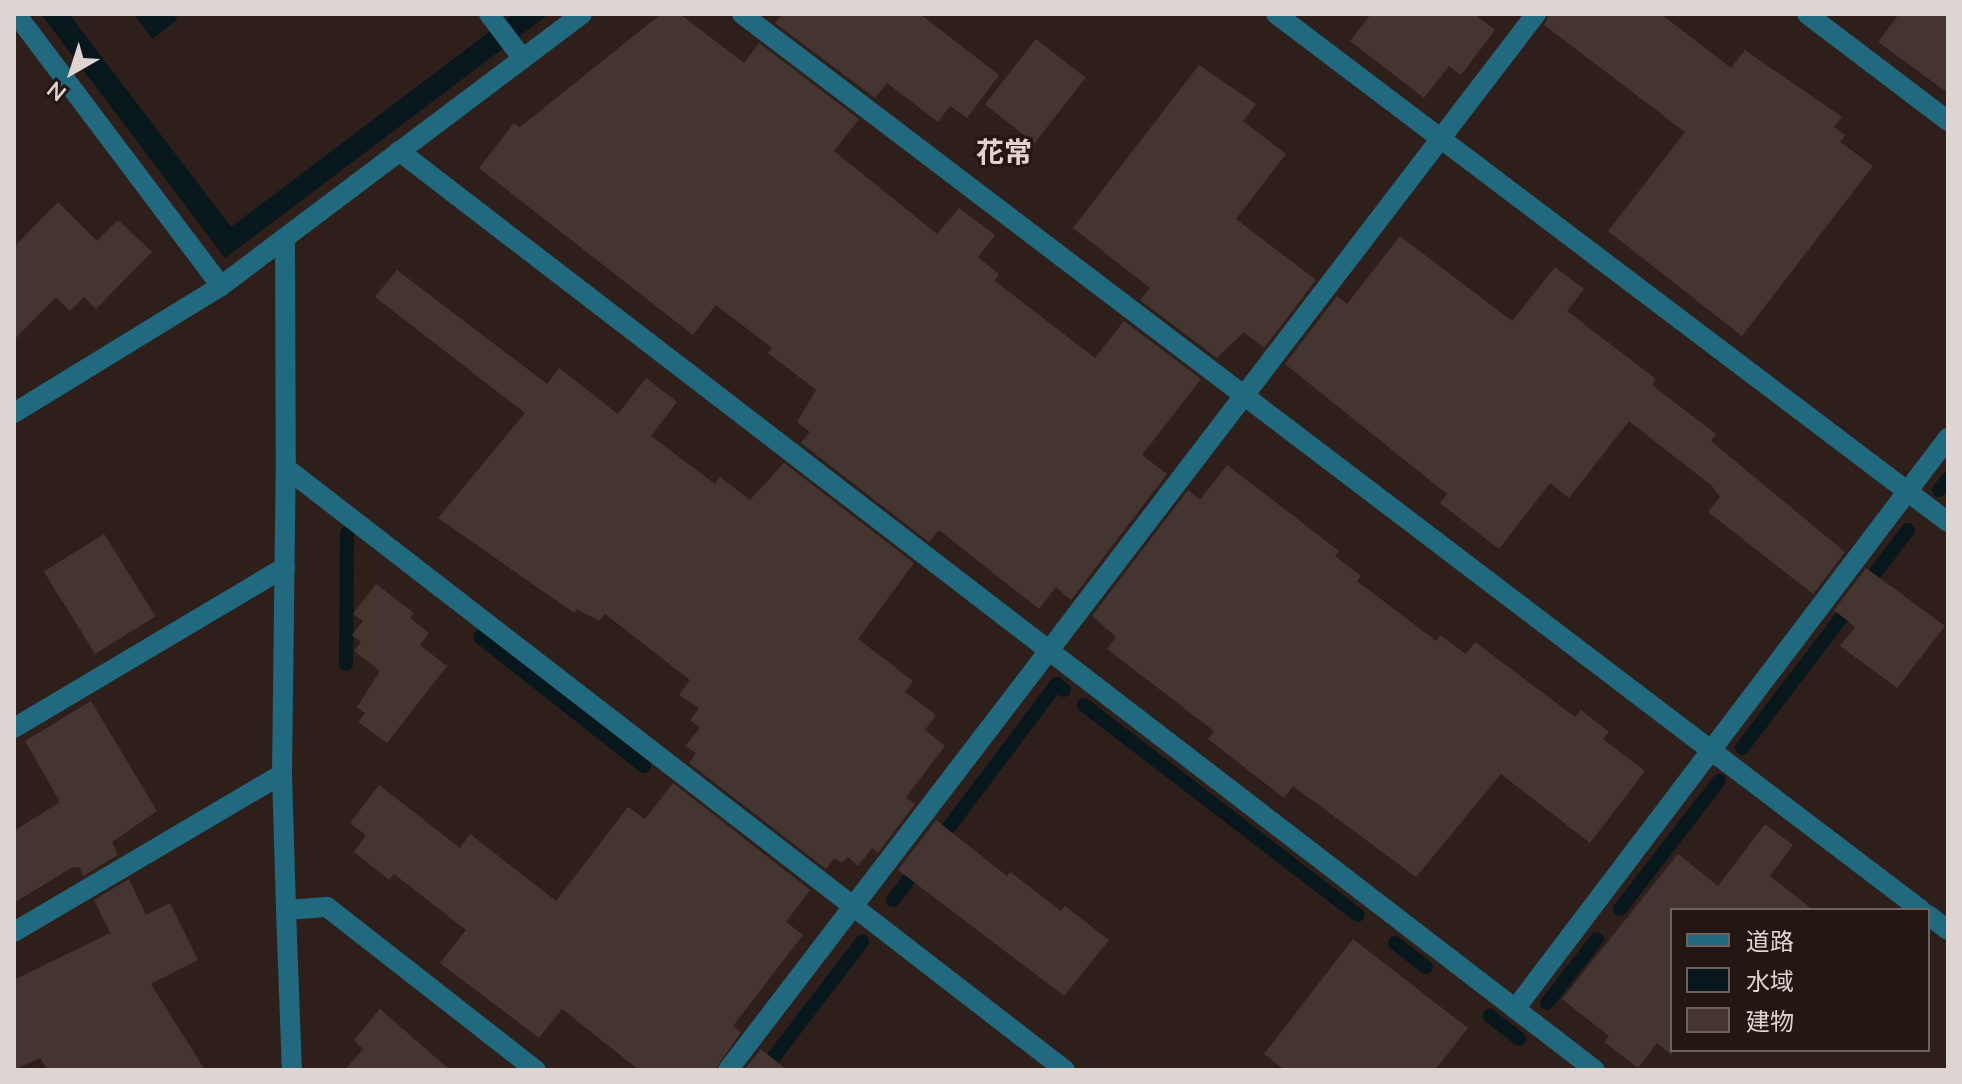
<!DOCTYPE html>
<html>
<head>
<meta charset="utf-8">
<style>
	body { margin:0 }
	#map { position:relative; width:1962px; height:1084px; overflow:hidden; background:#2e1f1b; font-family:"Nunito Sans","Noto Sans JP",sans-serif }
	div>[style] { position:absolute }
	.water>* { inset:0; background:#08171c }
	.stream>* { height:14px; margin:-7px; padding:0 7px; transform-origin:7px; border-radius:7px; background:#08171c }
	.building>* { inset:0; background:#453530; transform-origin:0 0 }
	.service>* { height:20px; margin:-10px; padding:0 10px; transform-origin:10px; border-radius:10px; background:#20697f }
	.minor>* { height:20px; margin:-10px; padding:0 10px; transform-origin:10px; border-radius:10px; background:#20697f }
	.tertiary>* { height:20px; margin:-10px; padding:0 10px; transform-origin:10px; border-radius:10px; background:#20697f }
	span { translate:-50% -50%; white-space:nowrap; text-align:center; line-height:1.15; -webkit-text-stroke:6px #241612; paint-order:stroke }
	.quarter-label { font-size:28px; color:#e6d2cc; font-weight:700 }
	.frame { position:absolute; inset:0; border:16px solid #ded4d1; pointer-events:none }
	.legend { position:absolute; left:1670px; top:908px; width:260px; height:144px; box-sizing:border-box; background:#241612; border:2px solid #6e625e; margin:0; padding:10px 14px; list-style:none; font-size:24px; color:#ded4d1 }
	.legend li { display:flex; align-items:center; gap:16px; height:40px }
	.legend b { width:40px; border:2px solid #6e625e }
	.north { position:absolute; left:32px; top:32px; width:80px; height:80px; -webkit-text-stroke:6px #241612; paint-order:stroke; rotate:219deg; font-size:22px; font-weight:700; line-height:32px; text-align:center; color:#ded4d1 }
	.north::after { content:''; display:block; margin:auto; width:28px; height:36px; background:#ded4d1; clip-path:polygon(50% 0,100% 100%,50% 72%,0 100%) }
</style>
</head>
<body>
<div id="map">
	<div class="water">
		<div style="clip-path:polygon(41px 14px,69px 14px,231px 227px,513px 14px,549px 14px,225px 258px)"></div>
		<div style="clip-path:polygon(134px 14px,176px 14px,177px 20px,152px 39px)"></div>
	</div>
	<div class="stream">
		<div style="left:1939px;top:490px;width:14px;rotate:-51deg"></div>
		<div style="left:480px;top:637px;width:209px;rotate:38.2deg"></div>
		<div style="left:346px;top:664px;width:131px;rotate:-89.6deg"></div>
		<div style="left:1084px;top:705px;width:345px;rotate:37.5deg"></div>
		<div style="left:1742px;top:748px;width:274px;rotate:-52.7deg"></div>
		<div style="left:937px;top:843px;width:199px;rotate:-53deg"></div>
		<div style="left:1057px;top:684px;width:9px;rotate:41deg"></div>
		<div style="left:893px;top:900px;width:43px;rotate:-52.6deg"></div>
		<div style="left:1620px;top:909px;width:162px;rotate:-52.3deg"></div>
		<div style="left:1395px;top:943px;width:39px;rotate:38deg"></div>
		<div style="left:1547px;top:1003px;width:81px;rotate:-52deg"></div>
		<div style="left:1490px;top:1016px;width:37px;rotate:38deg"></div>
		<div style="left:766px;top:1067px;width:158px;rotate:-52.5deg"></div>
	</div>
	<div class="building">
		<div style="clip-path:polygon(661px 14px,680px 14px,744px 63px,759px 43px,859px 119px,834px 151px,937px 234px,959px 208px,995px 235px,978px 257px,999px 274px,995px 281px,1095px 358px,1124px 321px,1201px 379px,1142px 455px,1167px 474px,1071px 600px,1056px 587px,1039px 609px,939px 530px,929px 542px,801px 443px,810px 432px,797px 422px,816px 390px,768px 353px,772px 348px,716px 305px,693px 335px,479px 168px,514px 123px,520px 127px)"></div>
		<div style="clip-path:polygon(782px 14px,920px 14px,999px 75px,967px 118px,950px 106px,938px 122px,887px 83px,875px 98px,775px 23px)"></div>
		<div style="clip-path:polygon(1371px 14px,1474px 14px,1495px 30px,1461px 75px,1449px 66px,1424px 98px,1350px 41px)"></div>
		<div style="clip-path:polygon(1549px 14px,1661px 14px,1731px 68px,1745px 50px,1842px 117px,1834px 127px,1845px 135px,1840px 142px,1873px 166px,1742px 336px,1608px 231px,1685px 132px,1544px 25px)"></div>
		<div style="clip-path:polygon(1899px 14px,1948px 14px,1948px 93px,1878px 42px)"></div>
		<div style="left:1036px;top:39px;width:63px;height:83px;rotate:38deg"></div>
		<div style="clip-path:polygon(1199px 65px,1256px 104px,1243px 121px,1286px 154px,1236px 219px,1316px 280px,1264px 348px,1244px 332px,1217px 358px,1140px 300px,1150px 288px,1073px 228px)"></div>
		<div style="clip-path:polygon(58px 202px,97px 241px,118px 220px,152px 252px,96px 309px,84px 297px,70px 311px,56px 297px,14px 340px,14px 247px)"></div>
		<div style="clip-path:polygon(1400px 236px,1512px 321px,1555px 267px,1584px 289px,1567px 311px,1656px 379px,1652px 385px,1716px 434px,1711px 441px,1845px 552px,1813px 594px,1708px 512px,1720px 497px,1712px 486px,1629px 421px,1569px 498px,1550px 483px,1499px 549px,1440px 503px,1447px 494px,1285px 364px,1337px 296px,1347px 304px)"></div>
		<div style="clip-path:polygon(397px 270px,547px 384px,559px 368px,618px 414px,646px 378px,677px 402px,651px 436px,715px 484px,720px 477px,750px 500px,784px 463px,914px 563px,858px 639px,913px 681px,905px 692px,936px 715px,925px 730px,945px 746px,906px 797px,915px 804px,878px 853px,872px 848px,858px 866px,848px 857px,842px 863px,834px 858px,826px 869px,689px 763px,696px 753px,685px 746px,700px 728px,690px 720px,699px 708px,679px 695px,690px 680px,605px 614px,599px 621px,577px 609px,574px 613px,438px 518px,525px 413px,375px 297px)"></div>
		<div style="clip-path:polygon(1227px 465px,1339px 551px,1335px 556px,1361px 576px,1357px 581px,1436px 641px,1440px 635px,1466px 654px,1475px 642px,1575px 717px,1581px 710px,1609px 732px,1603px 739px,1645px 771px,1590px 843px,1501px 774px,1416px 877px,1293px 786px,1284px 798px,1208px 739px,1214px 731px,1107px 649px,1116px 637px,1092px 616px,1188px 490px,1200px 500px)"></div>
		<div style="left:104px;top:534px;width:97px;height:71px;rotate:58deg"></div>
		<div style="clip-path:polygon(1866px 568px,1945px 626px,1897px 688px,1840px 646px,1855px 627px,1834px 610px)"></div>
		<div style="clip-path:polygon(376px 584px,414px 613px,410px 618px,429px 633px,420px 645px,447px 666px,387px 743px,358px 722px,365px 713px,357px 707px,380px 671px,354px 651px,361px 642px,352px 635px,363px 621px,353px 614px)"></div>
		<div style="clip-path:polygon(91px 701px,157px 811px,112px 842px,118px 855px,83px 876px,79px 867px,71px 868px,14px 903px,14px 831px,60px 802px,25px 741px)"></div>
		<div style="clip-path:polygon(673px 783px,810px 890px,786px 922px,803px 935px,733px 1026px,741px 1032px,715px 1070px,639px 1070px,562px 1009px,539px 1038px,440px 963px,466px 930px,394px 874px,389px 880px,354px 852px,366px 835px,350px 823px,379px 785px,460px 848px,470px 834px,556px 901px,628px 807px,645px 819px)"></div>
		<div style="clip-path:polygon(936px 820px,1007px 876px,1010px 872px,1061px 911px,1065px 906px,1109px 940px,1064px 996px,898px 870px)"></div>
		<div style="clip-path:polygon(1765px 824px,1793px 845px,1770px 876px,1813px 910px,1672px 910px,1672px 1055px,1657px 1043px,1638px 1068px,1604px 1042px,1609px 1036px,1562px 999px,1678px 854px,1718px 886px)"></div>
		<div style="clip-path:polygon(129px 879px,146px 915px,170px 903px,198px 960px,151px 984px,205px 1070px,48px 1070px,40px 1058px,14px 1070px,14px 980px,110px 933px,94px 900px)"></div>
		<div style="clip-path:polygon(1353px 939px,1468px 1028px,1435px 1070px,1285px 1070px,1264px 1054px)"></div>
		<div style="clip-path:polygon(380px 1009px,450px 1070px,345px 1070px,363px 1049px,354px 1040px)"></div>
		<div style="clip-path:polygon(761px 1049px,787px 1070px,744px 1070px)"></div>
	</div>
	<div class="service">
		<div style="left:489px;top:14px;width:56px;rotate:52.9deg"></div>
	</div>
	<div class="minor">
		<div style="left:16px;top:14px;width:341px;rotate:53deg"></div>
		<div style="left:742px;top:14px;width:1481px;rotate:37.23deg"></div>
		<div style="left:1276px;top:14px;width:842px;rotate:37.09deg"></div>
		<div style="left:1807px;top:14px;width:177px;rotate:37.2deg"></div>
		<div style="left:399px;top:151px;width:1508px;rotate:37.54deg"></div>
		<div style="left:285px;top:238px;width:230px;rotate:89.8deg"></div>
		<div style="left:286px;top:468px;width:985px;rotate:37.7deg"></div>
		<div style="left:14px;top:728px;width:315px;rotate:-30.7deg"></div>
		<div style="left:282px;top:774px;width:306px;rotate:-89.3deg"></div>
		<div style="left:286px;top:910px;width:160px;rotate:87.9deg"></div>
		<div style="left:1928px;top:915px;width:25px;rotate:37deg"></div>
		<div style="left:14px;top:932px;width:311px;rotate:-30.5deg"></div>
		<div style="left:282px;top:774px;width:136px;rotate:88.3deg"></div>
		<div style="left:286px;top:910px;width:41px;rotate:-4.2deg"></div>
		<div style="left:327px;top:907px;width:265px;rotate:38deg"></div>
		<div style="left:1515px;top:1009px;width:717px;rotate:-52.83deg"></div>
		<div style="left:728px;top:1070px;width:1330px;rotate:-52.58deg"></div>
	</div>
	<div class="tertiary">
		<div style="left:14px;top:413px;width:243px;rotate:-31.5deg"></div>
		<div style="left:221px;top:286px;width:452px;rotate:-37deg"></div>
	</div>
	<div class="quarter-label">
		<span style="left:1004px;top:153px">花常</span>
	</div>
	<div class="frame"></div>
	<ul class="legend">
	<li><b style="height:10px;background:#20697f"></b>道路</li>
	<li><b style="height:22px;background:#08171c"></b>水域</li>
	<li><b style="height:22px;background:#453530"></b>建物</li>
	</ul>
	<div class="north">N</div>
</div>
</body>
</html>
